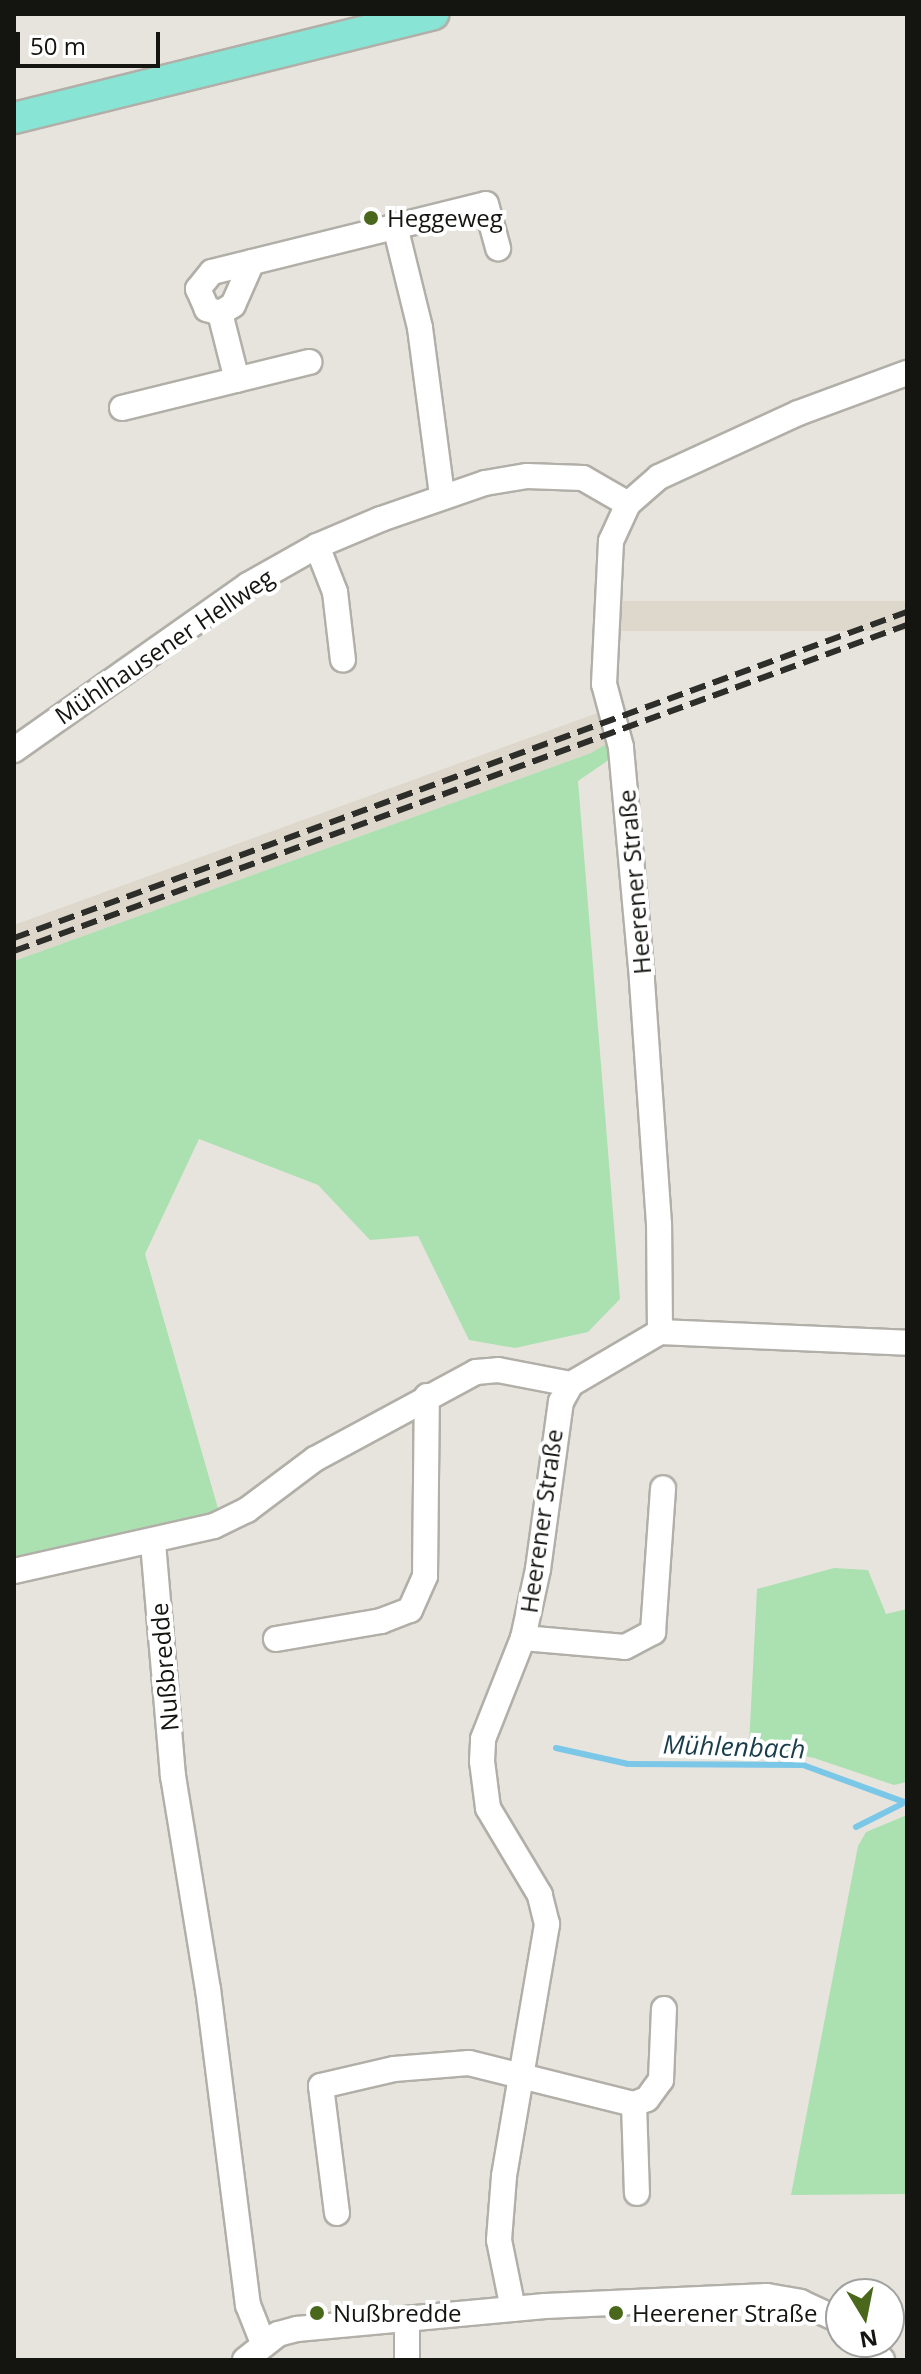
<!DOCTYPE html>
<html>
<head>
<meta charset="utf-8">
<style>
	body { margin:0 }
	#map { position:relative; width:921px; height:2374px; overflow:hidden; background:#e7e4de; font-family:"Open Sans",sans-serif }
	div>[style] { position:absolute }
	.built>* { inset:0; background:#ddd8cb; transform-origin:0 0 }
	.green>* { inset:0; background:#abe1b0 }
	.stream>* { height:6px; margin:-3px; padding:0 3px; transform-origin:3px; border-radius:3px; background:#7bc7e7 }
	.roads { filter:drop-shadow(2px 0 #b1afa8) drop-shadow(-2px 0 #b1afa8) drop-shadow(0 2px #b1afa8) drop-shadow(0 -2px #b1afa8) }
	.minor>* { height:24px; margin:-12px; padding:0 12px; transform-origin:12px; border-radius:12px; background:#fff }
	.major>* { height:30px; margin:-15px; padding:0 15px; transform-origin:15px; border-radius:15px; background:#88e4d4 }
	.rail>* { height:6px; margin-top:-3px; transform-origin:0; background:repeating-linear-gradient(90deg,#2d2d29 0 16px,transparent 0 24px) }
	.dots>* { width:22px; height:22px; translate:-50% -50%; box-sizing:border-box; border:4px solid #fff; border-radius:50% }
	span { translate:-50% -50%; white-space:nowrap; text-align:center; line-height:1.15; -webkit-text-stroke:8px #fff; paint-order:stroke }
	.poi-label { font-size:24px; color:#141411 }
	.left { translate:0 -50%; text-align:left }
	.street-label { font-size:24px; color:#141411 }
	.water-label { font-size:26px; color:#1a3d4b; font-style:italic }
	.frame { position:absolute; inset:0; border:16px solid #141411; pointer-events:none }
	.north { position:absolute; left:825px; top:2278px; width:80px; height:80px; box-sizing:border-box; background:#fff; border:2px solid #a1a1a0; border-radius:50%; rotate:170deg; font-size:22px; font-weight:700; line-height:32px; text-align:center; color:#141411 }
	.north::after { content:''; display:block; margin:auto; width:28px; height:36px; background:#4a681c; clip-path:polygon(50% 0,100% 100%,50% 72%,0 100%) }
	.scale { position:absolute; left:16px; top:32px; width:144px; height:36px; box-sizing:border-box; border:4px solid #141411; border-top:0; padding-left:10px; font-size:24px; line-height:28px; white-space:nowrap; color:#141411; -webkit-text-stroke:6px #fff; paint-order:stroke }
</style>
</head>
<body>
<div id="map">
	<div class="built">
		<div style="left:907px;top:601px;width:30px;height:307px;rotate:90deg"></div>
		<div style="clip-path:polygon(600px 712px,611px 741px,591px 753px,14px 961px,14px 925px)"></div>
	</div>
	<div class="green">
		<div style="clip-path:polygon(611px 741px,613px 757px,578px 781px,620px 1299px,588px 1332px,515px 1348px,469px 1340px,418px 1236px,370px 1240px,318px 1185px,199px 1139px,145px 1254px,219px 1512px,14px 1559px,14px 961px,591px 753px)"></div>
		<div style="clip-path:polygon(834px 1568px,868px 1570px,886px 1614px,907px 1609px,907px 1782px,894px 1785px,814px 1758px,749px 1745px,757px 1589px)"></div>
		<div style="clip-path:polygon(907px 1815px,907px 2194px,791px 2195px,858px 1846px,866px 1832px)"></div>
	</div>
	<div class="stream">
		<div style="left:556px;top:1748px;width:74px;rotate:12.5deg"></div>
		<div style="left:628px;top:1764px;width:175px;rotate:0.3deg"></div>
		<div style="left:803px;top:1765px;width:111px;rotate:20.1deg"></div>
		<div style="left:856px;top:1827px;width:51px;rotate:-26.6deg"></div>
	</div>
	<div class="roads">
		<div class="minor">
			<div style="left:395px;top:226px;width:105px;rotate:76.2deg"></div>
			<div style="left:420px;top:328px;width:169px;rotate:82.5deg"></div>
			<div style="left:252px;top:262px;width:47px;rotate:113.8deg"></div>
			<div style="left:233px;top:305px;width:15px;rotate:148deg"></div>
			<div style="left:220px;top:313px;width:14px;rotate:-163deg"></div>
			<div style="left:207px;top:309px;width:22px;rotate:-114deg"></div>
			<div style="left:198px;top:289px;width:22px;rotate:-51deg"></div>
			<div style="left:212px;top:272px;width:282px;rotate:-13.9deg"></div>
			<div style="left:486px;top:204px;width:46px;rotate:74.7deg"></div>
			<div style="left:220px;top:313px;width:69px;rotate:75.8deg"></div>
			<div style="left:122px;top:408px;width:193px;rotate:-13.8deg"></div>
			<div style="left:317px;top:546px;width:49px;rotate:68.6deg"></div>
			<div style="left:335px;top:592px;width:68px;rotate:83.3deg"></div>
			<div style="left:14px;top:750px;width:286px;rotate:-35.2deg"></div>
			<div style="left:248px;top:585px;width:79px;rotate:-29.5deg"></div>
			<div style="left:317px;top:546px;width:69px;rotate:-22.9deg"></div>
			<div style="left:381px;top:519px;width:110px;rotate:-19.1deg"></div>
			<div style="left:485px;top:483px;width:43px;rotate:-9.5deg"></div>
			<div style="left:527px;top:476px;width:56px;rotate:2deg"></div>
			<div style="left:583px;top:478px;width:52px;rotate:30deg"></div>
			<div style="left:660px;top:1332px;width:108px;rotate:-90.5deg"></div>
			<div style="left:659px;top:1224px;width:246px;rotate:-94deg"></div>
			<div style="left:642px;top:979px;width:233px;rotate:-95.2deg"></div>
			<div style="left:621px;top:747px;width:65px;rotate:-105.1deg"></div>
			<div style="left:604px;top:684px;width:143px;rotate:-87.2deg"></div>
			<div style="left:611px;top:541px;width:41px;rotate:-65.3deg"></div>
			<div style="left:628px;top:504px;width:41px;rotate:-41.1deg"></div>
			<div style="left:659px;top:477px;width:153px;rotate:-24.7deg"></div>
			<div style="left:798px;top:413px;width:116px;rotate:-20.2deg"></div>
			<div style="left:153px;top:1543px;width:234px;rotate:85.1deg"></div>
			<div style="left:173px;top:1776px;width:216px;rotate:80.7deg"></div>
			<div style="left:208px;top:1989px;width:319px;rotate:82.8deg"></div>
			<div style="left:248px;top:2305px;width:41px;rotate:68.5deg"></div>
			<div style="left:14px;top:1571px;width:205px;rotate:-12.7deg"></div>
			<div style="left:214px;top:1526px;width:37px;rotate:-26deg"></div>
			<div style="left:247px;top:1510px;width:85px;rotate:-36.9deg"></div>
			<div style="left:315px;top:1459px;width:183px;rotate:-28.4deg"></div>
			<div style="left:476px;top:1372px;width:22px;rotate:-5deg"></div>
			<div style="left:498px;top:1370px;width:74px;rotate:10.9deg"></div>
			<div style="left:523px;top:1638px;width:102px;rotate:5deg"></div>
			<div style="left:625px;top:1647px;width:32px;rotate:-28deg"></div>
			<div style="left:653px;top:1632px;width:144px;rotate:-86deg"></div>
			<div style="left:276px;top:1639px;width:107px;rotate:-9.7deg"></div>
			<div style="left:381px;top:1621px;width:31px;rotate:-21deg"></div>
			<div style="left:410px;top:1610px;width:37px;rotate:-66deg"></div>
			<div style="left:425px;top:1576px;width:180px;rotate:-89.4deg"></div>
			<div style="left:634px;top:2104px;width:14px;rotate:-21deg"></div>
			<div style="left:647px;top:2099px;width:24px;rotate:-54deg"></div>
			<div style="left:661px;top:2080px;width:71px;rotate:-87.6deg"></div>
			<div style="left:337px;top:2213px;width:128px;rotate:-97.2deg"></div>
			<div style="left:321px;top:2086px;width:75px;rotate:-13.1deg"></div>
			<div style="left:394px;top:2069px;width:75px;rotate:-4.6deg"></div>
			<div style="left:469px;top:2063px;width:170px;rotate:14deg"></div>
			<div style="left:634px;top:2104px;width:89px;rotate:88.1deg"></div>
			<div style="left:513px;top:2309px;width:70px;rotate:-101.5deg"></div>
			<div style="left:499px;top:2240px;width:64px;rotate:-85.5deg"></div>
			<div style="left:504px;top:2176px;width:256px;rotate:-80.3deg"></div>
			<div style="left:547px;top:1924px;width:30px;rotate:-104deg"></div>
			<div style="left:540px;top:1895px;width:101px;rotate:-120.9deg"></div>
			<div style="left:488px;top:1808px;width:47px;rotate:-97.3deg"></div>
			<div style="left:482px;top:1761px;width:22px;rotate:-87deg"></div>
			<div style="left:483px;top:1739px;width:109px;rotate:-68.4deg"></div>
			<div style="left:523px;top:1638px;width:71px;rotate:-77.7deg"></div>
			<div style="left:538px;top:1569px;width:169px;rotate:-82.2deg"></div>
			<div style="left:561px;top:1402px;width:21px;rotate:-61deg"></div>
			<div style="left:571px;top:1384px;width:103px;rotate:-30.3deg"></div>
			<div style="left:660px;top:1332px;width:247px;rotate:2.5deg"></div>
			<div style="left:407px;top:2320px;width:40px;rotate:90deg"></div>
			<div style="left:866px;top:2342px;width:24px;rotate:48deg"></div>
			<div style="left:245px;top:2360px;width:42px;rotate:-38.2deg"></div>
			<div style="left:278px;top:2334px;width:20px;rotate:-15deg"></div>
			<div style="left:297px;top:2329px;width:249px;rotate:-5.3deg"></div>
			<div style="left:545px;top:2306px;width:222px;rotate:-2.6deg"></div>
			<div style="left:767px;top:2296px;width:34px;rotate:10deg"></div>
			<div style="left:800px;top:2302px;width:45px;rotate:24.9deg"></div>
		</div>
		<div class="major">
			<div style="left:14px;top:118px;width:432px;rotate:-13.9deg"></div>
		</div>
	</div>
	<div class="rail">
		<div style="left:14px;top:938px;width:951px;rotate:-20.06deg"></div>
		<div style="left:14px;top:951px;width:951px;rotate:-20.06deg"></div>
	</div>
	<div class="dots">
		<div style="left:371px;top:218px;background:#4a681c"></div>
		<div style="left:317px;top:2313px;background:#4a681c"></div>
		<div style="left:616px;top:2313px;background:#4a681c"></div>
	</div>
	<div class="poi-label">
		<span class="left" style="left:387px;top:218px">Heggeweg</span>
		<span class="left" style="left:333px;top:2313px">Nußbredde</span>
		<span class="left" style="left:632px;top:2313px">Heerener Straße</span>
	</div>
	<div class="street-label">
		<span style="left:164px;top:646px;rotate:-34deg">Mühlhausener Hellweg</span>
		<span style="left:634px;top:882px;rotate:-95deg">Heerener Straße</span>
		<span style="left:541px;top:1521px;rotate:-82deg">Heerener Straße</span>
		<span style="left:164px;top:1667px;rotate:-95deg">Nußbredde</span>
	</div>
	<div class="water-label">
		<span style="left:734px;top:1747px;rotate:2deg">Mühlenbach</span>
	</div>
	<div class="frame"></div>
	<div class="north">N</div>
	<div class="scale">50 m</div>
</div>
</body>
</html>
